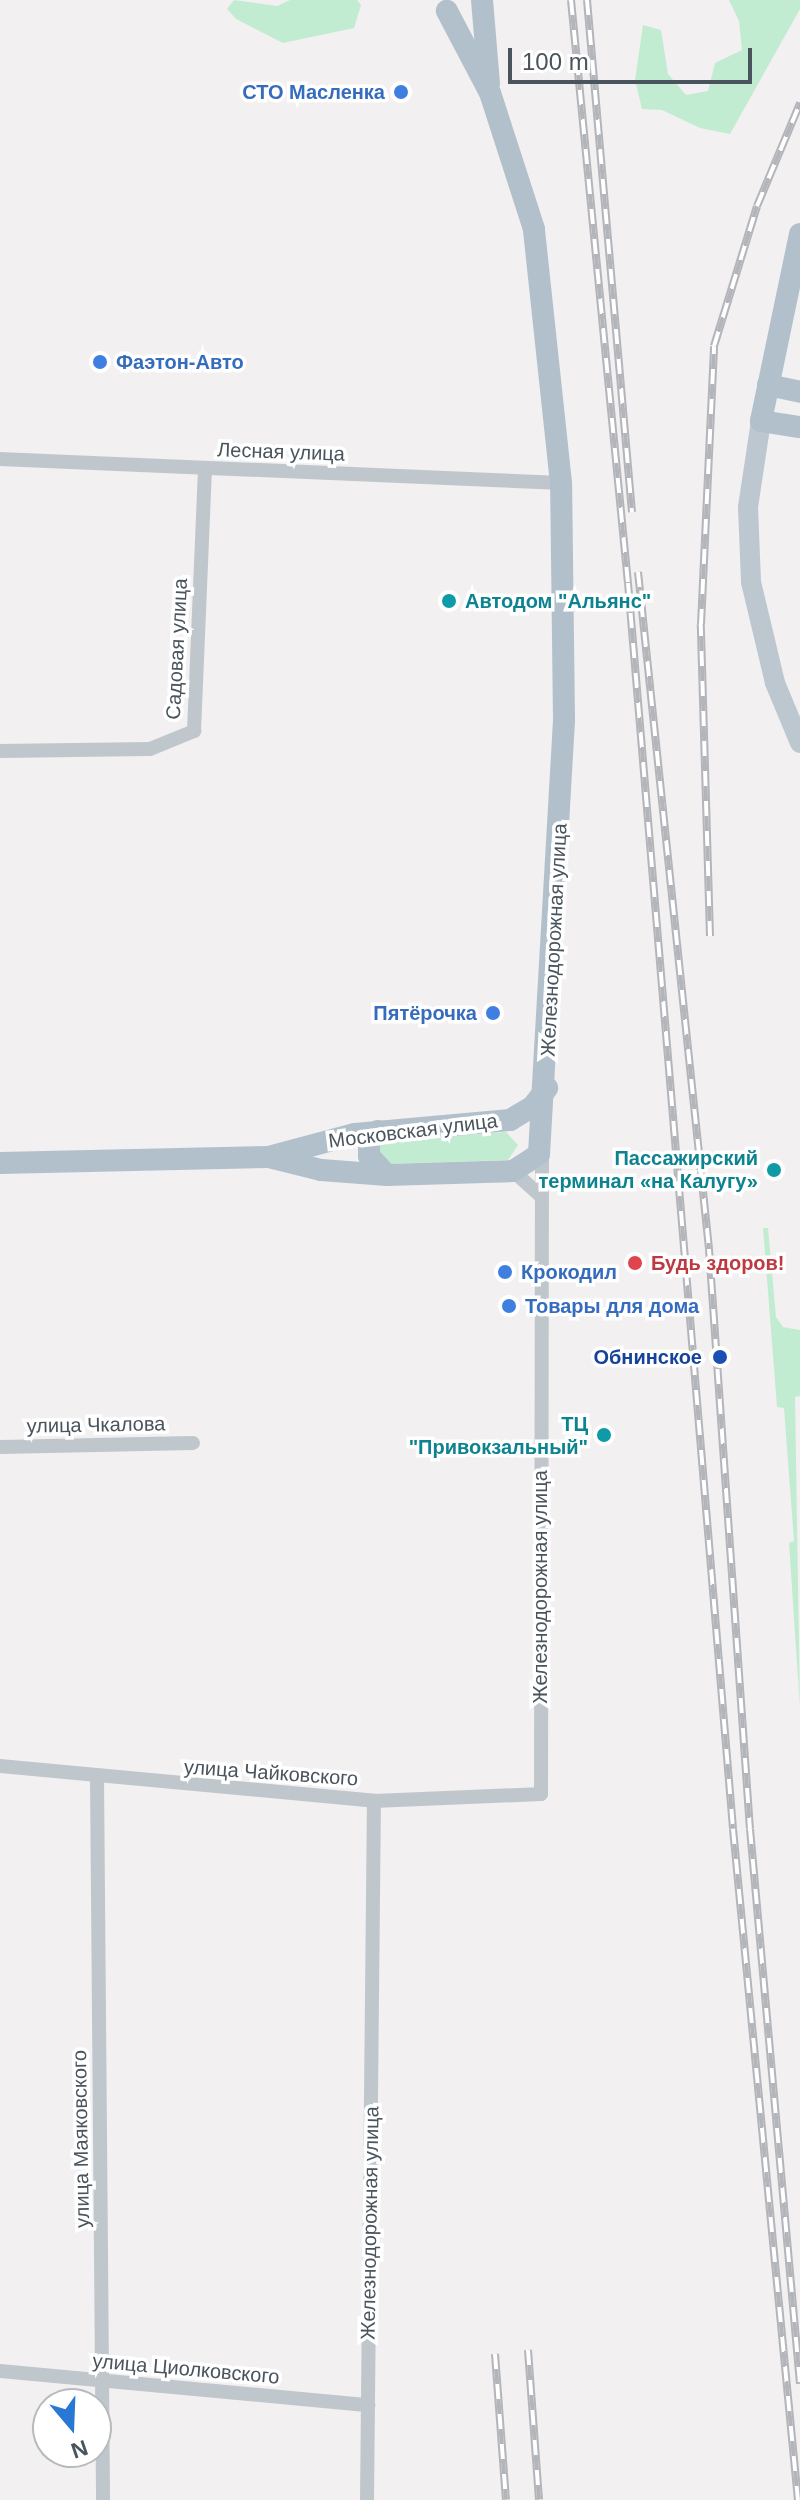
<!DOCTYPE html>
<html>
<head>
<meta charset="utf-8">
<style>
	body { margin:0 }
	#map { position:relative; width:800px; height:2500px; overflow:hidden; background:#f2f0f0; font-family:Arial,sans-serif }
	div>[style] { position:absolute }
	.green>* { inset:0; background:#c2ecd1 }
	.street>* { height:14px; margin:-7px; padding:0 7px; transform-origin:7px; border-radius:7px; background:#bfc7cd }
	.secondary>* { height:20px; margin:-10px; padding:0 10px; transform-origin:10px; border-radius:10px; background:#bdc7d0 }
	.primary>* { height:22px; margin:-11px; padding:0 11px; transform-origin:11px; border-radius:11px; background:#b2c0cc }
	.rail>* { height:8px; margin-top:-4px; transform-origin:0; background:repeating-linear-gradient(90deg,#fff 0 15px,#b3b5ba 0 30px); box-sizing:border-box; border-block:2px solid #b3b5ba }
	.dots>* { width:22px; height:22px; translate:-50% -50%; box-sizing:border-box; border:4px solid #fff; border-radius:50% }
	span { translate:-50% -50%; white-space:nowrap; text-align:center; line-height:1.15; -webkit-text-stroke:7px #fff; paint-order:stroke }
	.shop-label { font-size:20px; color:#366cbe; font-weight:700 }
	.right { translate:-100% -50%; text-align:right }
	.left { translate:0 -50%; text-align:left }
	.street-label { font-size:20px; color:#49545c }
	.culture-label { font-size:20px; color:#0d838f; font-weight:700 }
	.health-label { font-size:20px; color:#be3a42; font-weight:700 }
	.transit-label { font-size:20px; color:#164399; font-weight:700 }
	.north { position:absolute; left:32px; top:2388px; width:80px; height:80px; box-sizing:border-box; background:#fff; border:2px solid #b6bbbe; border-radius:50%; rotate:161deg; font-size:22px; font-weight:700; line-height:32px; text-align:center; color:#49545c }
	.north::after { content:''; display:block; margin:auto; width:28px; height:36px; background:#2878d4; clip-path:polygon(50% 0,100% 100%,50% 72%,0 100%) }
	.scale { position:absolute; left:508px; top:48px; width:244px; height:36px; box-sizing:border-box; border:4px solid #49545c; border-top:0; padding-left:10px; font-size:24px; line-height:28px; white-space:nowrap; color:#49545c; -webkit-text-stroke:6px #fff; paint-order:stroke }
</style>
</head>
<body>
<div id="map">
	<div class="green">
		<div style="clip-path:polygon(234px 0,277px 6px,290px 0,357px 0,361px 5px,354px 28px,283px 43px,236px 19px,227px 9px)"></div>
		<div style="clip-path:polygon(729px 0,800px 0,800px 9px,730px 134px,700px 128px,662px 110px,642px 109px,635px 80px,643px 25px,661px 30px,668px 74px,686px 95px,708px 91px,715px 63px,742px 50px,739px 21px)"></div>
		<div style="clip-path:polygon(506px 1132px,518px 1145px,508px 1160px,387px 1164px,378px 1149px,385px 1141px)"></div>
		<div style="clip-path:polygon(763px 1228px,768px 1228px,776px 1317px,783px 1327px,800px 1330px,800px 1396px,795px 1397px,800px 1708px,789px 1543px,794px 1541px,784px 1408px,777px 1407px)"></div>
	</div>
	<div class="street">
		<div style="left:0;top:459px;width:562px;rotate:2.45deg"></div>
		<div style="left:0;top:751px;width:150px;rotate:-0.8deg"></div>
		<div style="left:150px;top:749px;width:48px;rotate:-22.2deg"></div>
		<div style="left:194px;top:731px;width:263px;rotate:-87.6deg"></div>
		<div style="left:513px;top:1171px;width:36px;rotate:42deg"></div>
		<div style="left:0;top:1447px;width:193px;rotate:-1.2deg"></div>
		<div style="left:0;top:1766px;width:376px;rotate:5.3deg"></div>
		<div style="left:374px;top:1801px;width:167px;rotate:-2.4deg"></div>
		<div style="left:541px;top:1794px;width:645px;rotate:-89.91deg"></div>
		<div style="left:97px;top:1777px;width:723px;rotate:89.52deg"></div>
		<div style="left:0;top:2371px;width:370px;rotate:5.3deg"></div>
		<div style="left:367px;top:2500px;width:699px;rotate:-89.43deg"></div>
	</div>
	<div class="secondary">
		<div style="left:761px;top:421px;width:87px;rotate:98.6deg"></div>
		<div style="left:748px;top:507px;width:75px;rotate:87.7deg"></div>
		<div style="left:751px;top:582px;width:104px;rotate:76.6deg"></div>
		<div style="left:775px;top:683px;width:65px;rotate:67.4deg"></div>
	</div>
	<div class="primary">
		<div style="left:482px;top:0;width:84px;rotate:85.2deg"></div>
		<div style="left:800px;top:234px;width:191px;rotate:101.8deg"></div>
		<div style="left:761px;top:421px;width:39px;rotate:9deg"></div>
		<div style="left:768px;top:385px;width:33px;rotate:12deg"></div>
		<div style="left:378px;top:1131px;width:15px;rotate:127deg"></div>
		<div style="left:369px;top:1143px;width:13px;rotate:90deg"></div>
		<div style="left:369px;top:1156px;width:26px;rotate:47deg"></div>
		<div style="left:269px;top:1157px;width:89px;rotate:-15deg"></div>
		<div style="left:355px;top:1134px;width:156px;rotate:-5.2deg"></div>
		<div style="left:510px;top:1120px;width:27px;rotate:-31deg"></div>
		<div style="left:533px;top:1106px;width:23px;rotate:-52deg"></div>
		<div style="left:0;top:1163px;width:269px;rotate:-1.3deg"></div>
		<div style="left:269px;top:1157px;width:54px;rotate:14deg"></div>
		<div style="left:321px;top:1170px;width:66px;rotate:4.3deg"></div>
		<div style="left:387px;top:1175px;width:126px;rotate:-1.8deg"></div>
		<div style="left:513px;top:1171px;width:31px;rotate:-33deg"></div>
		<div style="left:539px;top:1154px;width:435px;rotate:-86.7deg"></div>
		<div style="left:564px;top:720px;width:237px;rotate:-90.7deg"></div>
		<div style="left:561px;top:483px;width:255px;rotate:-96.1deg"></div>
		<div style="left:534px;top:229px;width:143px;rotate:-107.9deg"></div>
		<div style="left:490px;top:93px;width:93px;rotate:-117.7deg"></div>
	</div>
	<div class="rail">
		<div style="left:571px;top:0;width:586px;rotate:84.42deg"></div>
		<div style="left:628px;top:583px;width:1250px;rotate:85.18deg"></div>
		<div style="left:733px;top:1829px;width:674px;rotate:84.47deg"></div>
		<div style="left:587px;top:0;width:514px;rotate:84.98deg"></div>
		<div style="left:638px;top:572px;width:681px;rotate:84.01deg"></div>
		<div style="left:709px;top:1249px;width:581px;rotate:85.96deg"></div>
		<div style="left:750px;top:1829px;width:557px;rotate:84.85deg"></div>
		<div style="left:710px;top:936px;width:312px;rotate:-91.7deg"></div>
		<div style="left:701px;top:624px;width:278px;rotate:-87.3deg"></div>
		<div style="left:714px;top:346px;width:146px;rotate:-72.9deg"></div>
		<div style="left:757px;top:206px;width:112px;rotate:-67.3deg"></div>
		<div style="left:528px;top:2350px;width:150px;rotate:85.8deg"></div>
		<div style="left:495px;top:2354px;width:146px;rotate:85.7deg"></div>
	</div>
	<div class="dots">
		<div style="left:401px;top:92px;background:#3f7fe0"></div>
		<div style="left:100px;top:362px;background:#3f7fe0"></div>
		<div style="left:449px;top:601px;background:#0f9aa8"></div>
		<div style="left:493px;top:1013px;background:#3f7fe0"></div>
		<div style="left:774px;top:1170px;background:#0f9aa8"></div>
		<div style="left:635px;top:1263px;background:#e0444e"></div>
		<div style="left:505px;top:1272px;background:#3f7fe0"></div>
		<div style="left:509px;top:1306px;background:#3f7fe0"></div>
		<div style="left:720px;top:1357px;background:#1a4fb4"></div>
		<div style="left:604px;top:1435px;background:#0f9aa8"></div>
	</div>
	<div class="shop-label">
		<span class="right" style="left:385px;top:92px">СТО Масленка</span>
		<span class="left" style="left:116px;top:362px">Фаэтон-Авто</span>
		<span class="right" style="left:477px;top:1013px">Пятёрочка</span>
		<span class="left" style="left:521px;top:1272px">Крокодил</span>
		<span class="left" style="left:525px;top:1306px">Товары для дома</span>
	</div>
	<div class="street-label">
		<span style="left:281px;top:452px;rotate:2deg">Лесная улица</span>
		<span style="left:177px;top:649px;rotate:-87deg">Садовая улица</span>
		<span style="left:554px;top:940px;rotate:-87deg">Железнодорожная улица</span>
		<span style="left:413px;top:1131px;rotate:-7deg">Московская улица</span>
		<span style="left:96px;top:1425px;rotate:-1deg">улица Чкалова</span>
		<span style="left:540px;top:1587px;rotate:-90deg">Железнодорожная улица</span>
		<span style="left:271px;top:1773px;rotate:4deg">улица Чайковского</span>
		<span style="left:81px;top:2139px;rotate:-91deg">улица Маяковского</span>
		<span style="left:370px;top:2223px;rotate:-89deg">Железнодорожная улица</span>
		<span style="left:186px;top:2369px;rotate:5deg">улица Циолковского</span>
	</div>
	<div class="culture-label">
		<span class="left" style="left:465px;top:601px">Автодом "Альянс"</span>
		<span class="right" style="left:758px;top:1170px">Пассажирский<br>терминал «на Калугу»</span>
		<span class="right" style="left:588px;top:1436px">ТЦ<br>"Привокзальный"</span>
	</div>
	<div class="health-label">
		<span class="left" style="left:651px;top:1263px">Будь здоров!</span>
	</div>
	<div class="transit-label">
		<span class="right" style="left:702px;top:1357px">Обнинское</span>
	</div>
	<div class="north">N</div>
	<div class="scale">100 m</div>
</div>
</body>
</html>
